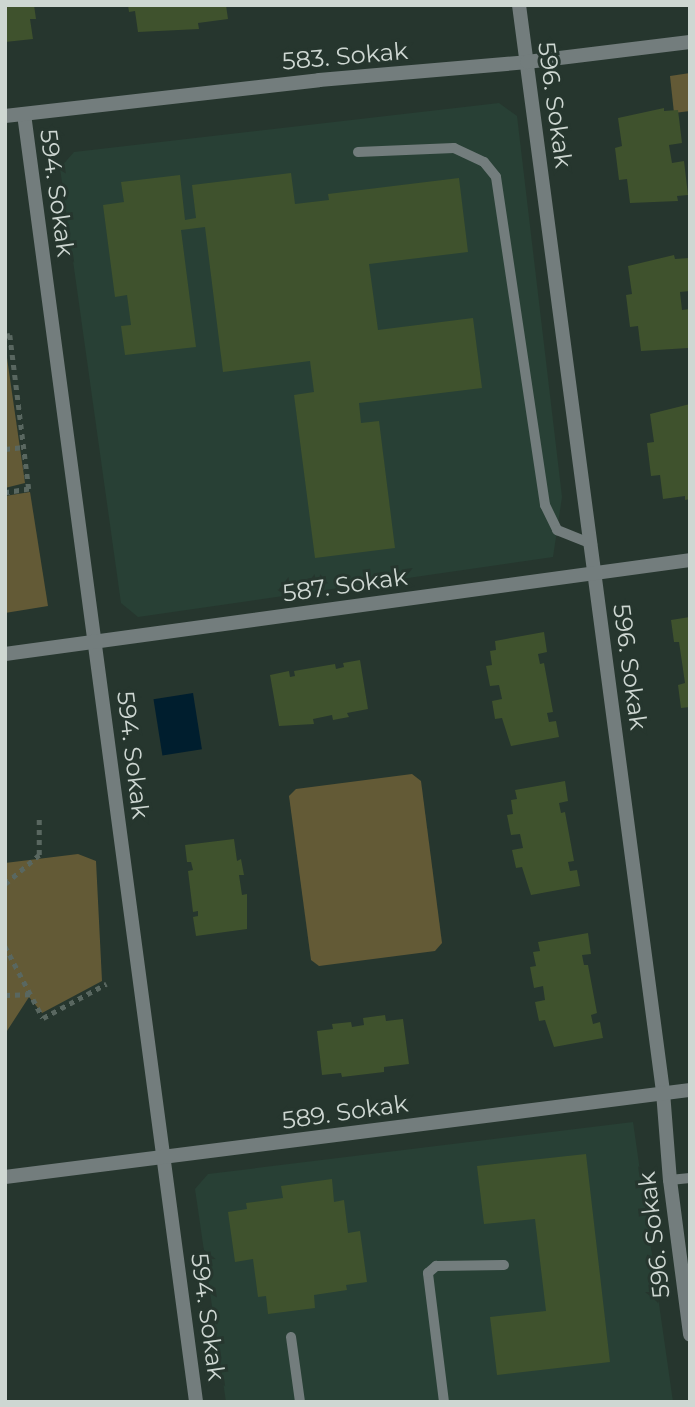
<!DOCTYPE html>
<html>
<head>
<meta charset="utf-8">
<style>
	body { margin:0 }
	#map { position:relative; width:695px; height:1407px; overflow:hidden; background:#26362e; font-family:Montserrat,sans-serif }
	div>[style] { position:absolute }
	.built>* { inset:0; background:#284035 }
	.green>* { inset:0; background:#635a36 }
	.water>* { inset:0; background:#001e2e; transform-origin:0 0 }
	.building>* { inset:0; background:#3f522d }
	.path>* { height:4.5px; margin-top:-2.25px; transform-origin:0; background:repeating-linear-gradient(90deg,#596760 0 5px,transparent 0 10px) }
	.service>* { height:10px; margin:-5px; padding:0 5px; transform-origin:5px; border-radius:5px; background:#737d7d }
	.minor>* { height:14px; margin:-7px; padding:0 7px; transform-origin:7px; border-radius:7px; background:#737d7d }
	span { translate:-50% -50%; white-space:nowrap; text-align:center; line-height:1.15; -webkit-text-stroke:6px #26362e; paint-order:stroke }
	.street-label { font-size:24px; color:#ced7d2 }
	.frame { position:absolute; inset:0; border:7px solid #ced7d2; pointer-events:none }
</style>
</head>
<body>
<div id="map">
	<div class="built">
		<div style="clip-path:polygon(499px 103px,517px 116px,562px 497px,553px 557px,138px 617px,121px 603px,60px 168px,74px 152px)"></div>
		<div style="clip-path:polygon(633px 1122px,673px 1402px,226px 1402px,195px 1189px,208px 1174px)"></div>
	</div>
	<div class="green">
		<div style="clip-path:polygon(690px 73px,690px 111px,674px 113px,670px 76px)"></div>
		<div style="clip-path:polygon(5px 344px,25px 483px,5px 488px)"></div>
		<div style="clip-path:polygon(30px 492px,48px 606px,5px 613px,5px 496px)"></div>
		<div style="clip-path:polygon(412px 774px,421px 781px,442px 943px,435px 951px,319px 966px,311px 960px,289px 796px,296px 789px)"></div>
		<div style="clip-path:polygon(78px 854px,96px 861px,102px 981px,42px 1013px,29px 997px,5px 1034px,5px 863px)"></div>
	</div>
	<div class="water">
		<div style="left:193px;top:693px;width:57px;height:40px;rotate:81deg"></div>
	</div>
	<div class="building">
		<div style="clip-path:polygon(5px 5px,34px 5px,36px 19px,30px 19px,33px 39px,5px 42px)"></div>
		<div style="clip-path:polygon(128px 5px,226px 5px,228px 19px,198px 23px,199px 29px,138px 32px,135px 11px,129px 12px)"></div>
		<div style="clip-path:polygon(664px 108px,664px 111px,678px 110px,682px 143px,669px 145px,672px 163px,684px 161px,688px 195px,677px 196px,678px 201px,630px 203px,627px 179px,619px 180px,615px 148px,622px 146px,618px 118px)"></div>
		<div style="clip-path:polygon(291px 173px,295px 204px,329px 200px,328px 194px,459px 178px,468px 252px,369px 264px,378px 330px,473px 318px,482px 388px,359px 403px,361px 423px,379px 421px,395px 548px,315px 558px,294px 395px,314px 392px,310px 361px,223px 372px,205px 227px,181px 230px,196px 347px,125px 355px,121px 326px,131px 325px,127px 295px,115px 297px,103px 205px,124px 202px,121px 182px,180px 175px,185px 220px,196px 218px,192px 185px)"></div>
		<div style="clip-path:polygon(674px 255px,675px 259px,689px 258px,690px 291px,680px 292px,682px 310px,690px 309px,688px 348px,641px 351px,638px 326px,630px 327px,626px 295px,632px 294px,628px 266px)"></div>
		<div style="clip-path:polygon(690px 404px,690px 499px,685px 500px,685px 496px,663px 499px,660px 475px,651px 476px,647px 443px,654px 442px,650px 414px)"></div>
		<div style="clip-path:polygon(690px 617px,690px 707px,681px 708px,678px 685px,685px 683px,679px 642px,674px 642px,671px 620px)"></div>
		<div style="clip-path:polygon(544px 632px,547px 652px,538px 654px,540px 664px,544px 663px,553px 712px,547px 713px,549px 722px,556px 721px,559px 737px,511px 746px,502px 718px,495px 719px,492px 701px,502px 699px,499px 685px,490px 686px,486px 666px,492px 665px,490px 651px,496px 650px,495px 641px)"></div>
		<div style="clip-path:polygon(360px 660px,368px 709px,347px 713px,349px 717px,333px 720px,332px 715px,313px 719px,314px 724px,279px 726px,270px 675px,289px 671px,290px 677px,295px 676px,294px 671px,335px 664px,336px 669px,344px 667px,343px 663px)"></div>
		<div style="clip-path:polygon(565px 781px,568px 801px,559px 803px,561px 813px,565px 812px,574px 861px,568px 862px,570px 871px,577px 870px,580px 886px,531px 895px,522px 867px,516px 868px,512px 850px,523px 848px,520px 834px,511px 835px,507px 815px,513px 814px,511px 800px,517px 799px,515px 790px)"></div>
		<div style="clip-path:polygon(234px 839px,237px 861px,241px 859px,244px 875px,239px 875px,242px 895px,247px 894px,247px 929px,196px 936px,193px 917px,198px 916px,198px 911px,193px 912px,188px 871px,193px 870px,191px 862px,187px 862px,185px 845px)"></div>
		<div style="clip-path:polygon(588px 933px,591px 954px,582px 955px,584px 965px,588px 965px,597px 1013px,591px 1015px,593px 1024px,600px 1022px,603px 1038px,554px 1047px,545px 1020px,539px 1021px,535px 1002px,545px 1000px,543px 986px,534px 988px,530px 967px,536px 966px,533px 952px,540px 951px,538px 942px)"></div>
		<div style="clip-path:polygon(385px 1015px,386px 1021px,403px 1019px,409px 1064px,384px 1067px,384px 1072px,342px 1077px,341px 1073px,322px 1075px,317px 1031px,333px 1029px,332px 1024px,351px 1022px,352px 1027px,364px 1025px,363px 1018px)"></div>
		<div style="clip-path:polygon(586px 1154px,610px 1362px,497px 1375px,490px 1317px,546px 1311px,535px 1219px,484px 1224px,477px 1166px)"></div>
		<div style="clip-path:polygon(332px 1179px,334px 1202px,344px 1200px,348px 1233px,360px 1231px,367px 1282px,346px 1285px,347px 1290px,314px 1295px,315px 1308px,268px 1314px,266px 1296px,258px 1297px,253px 1259px,235px 1262px,228px 1212px,247px 1209px,246px 1203px,283px 1198px,281px 1186px)"></div>
	</div>
	<div class="path">
		<div style="left:5px;top:336px;width:5px;rotate:-11deg"></div>
		<div style="left:10px;top:335px;width:155px;rotate:83deg"></div>
		<div style="left:29px;top:489px;width:24px;rotate:171deg"></div>
		<div style="left:5px;top:449px;width:19px;rotate:-6deg"></div>
		<div style="left:5px;top:884px;width:45px;rotate:-40.5deg"></div>
		<div style="left:39px;top:855px;width:36px;rotate:-90deg"></div>
		<div style="left:5px;top:946px;width:81px;rotate:62.2deg"></div>
		<div style="left:43px;top:1018px;width:72px;rotate:-28.4deg"></div>
		<div style="left:5px;top:995px;width:25px;rotate:-2deg"></div>
	</div>
	<div class="service">
		<div style="left:358px;top:152px;width:96px;rotate:-2.4deg"></div>
		<div style="left:454px;top:148px;width:33px;rotate:25deg"></div>
		<div style="left:484px;top:162px;width:19px;rotate:51deg"></div>
		<div style="left:496px;top:177px;width:332px;rotate:81.5deg"></div>
		<div style="left:545px;top:505px;width:28px;rotate:64deg"></div>
		<div style="left:557px;top:530px;width:38px;rotate:22deg"></div>
		<div style="left:670px;top:1180px;width:20px;rotate:-6deg"></div>
		<div style="left:291px;top:1337px;width:66px;rotate:82.1deg"></div>
		<div style="left:444px;top:1402px;width:130px;rotate:-97.1deg"></div>
		<div style="left:428px;top:1273px;width:11px;rotate:-41deg"></div>
		<div style="left:436px;top:1266px;width:68px;rotate:-0.8deg"></div>
	</div>
	<div class="minor">
		<div style="left:519px;top:5px;width:1096px;rotate:82.45deg"></div>
		<div style="left:663px;top:1092px;width:88px;rotate:85.5deg"></div>
		<div style="left:670px;top:1180px;width:156px;rotate:82.6deg"></div>
		<div style="left:24px;top:114px;width:1299px;rotate:82.39deg"></div>
		<div style="left:5px;top:116px;width:316px;rotate:-6.5deg"></div>
		<div style="left:319px;top:80px;width:209px;rotate:-4.9deg"></div>
		<div style="left:527px;top:62px;width:164px;rotate:-7deg"></div>
		<div style="left:5px;top:654px;width:691px;rotate:-7.81deg"></div>
		<div style="left:5px;top:1177px;width:691px;rotate:-7.24deg"></div>
	</div>
	<div class="street-label">
		<span style="left:345px;top:56px;rotate:-5deg">583. Sokak</span>
		<span style="left:555px;top:105px;rotate:82deg">596. Sokak</span>
		<span style="left:57px;top:193px;rotate:82deg">594. Sokak</span>
		<span style="left:345px;top:585px;rotate:-8deg">587. Sokak</span>
		<span style="left:630px;top:667px;rotate:82deg">596. Sokak</span>
		<span style="left:133px;top:755px;rotate:83deg">594. Sokak</span>
		<span style="left:345px;top:1112px;rotate:-8deg">589. Sokak</span>
		<span style="left:654px;top:1235px;rotate:-97deg">596. Sokak</span>
		<span style="left:208px;top:1317px;rotate:82deg">594. Sokak</span>
	</div>
	<div class="frame"></div>
</div>
</body>
</html>
